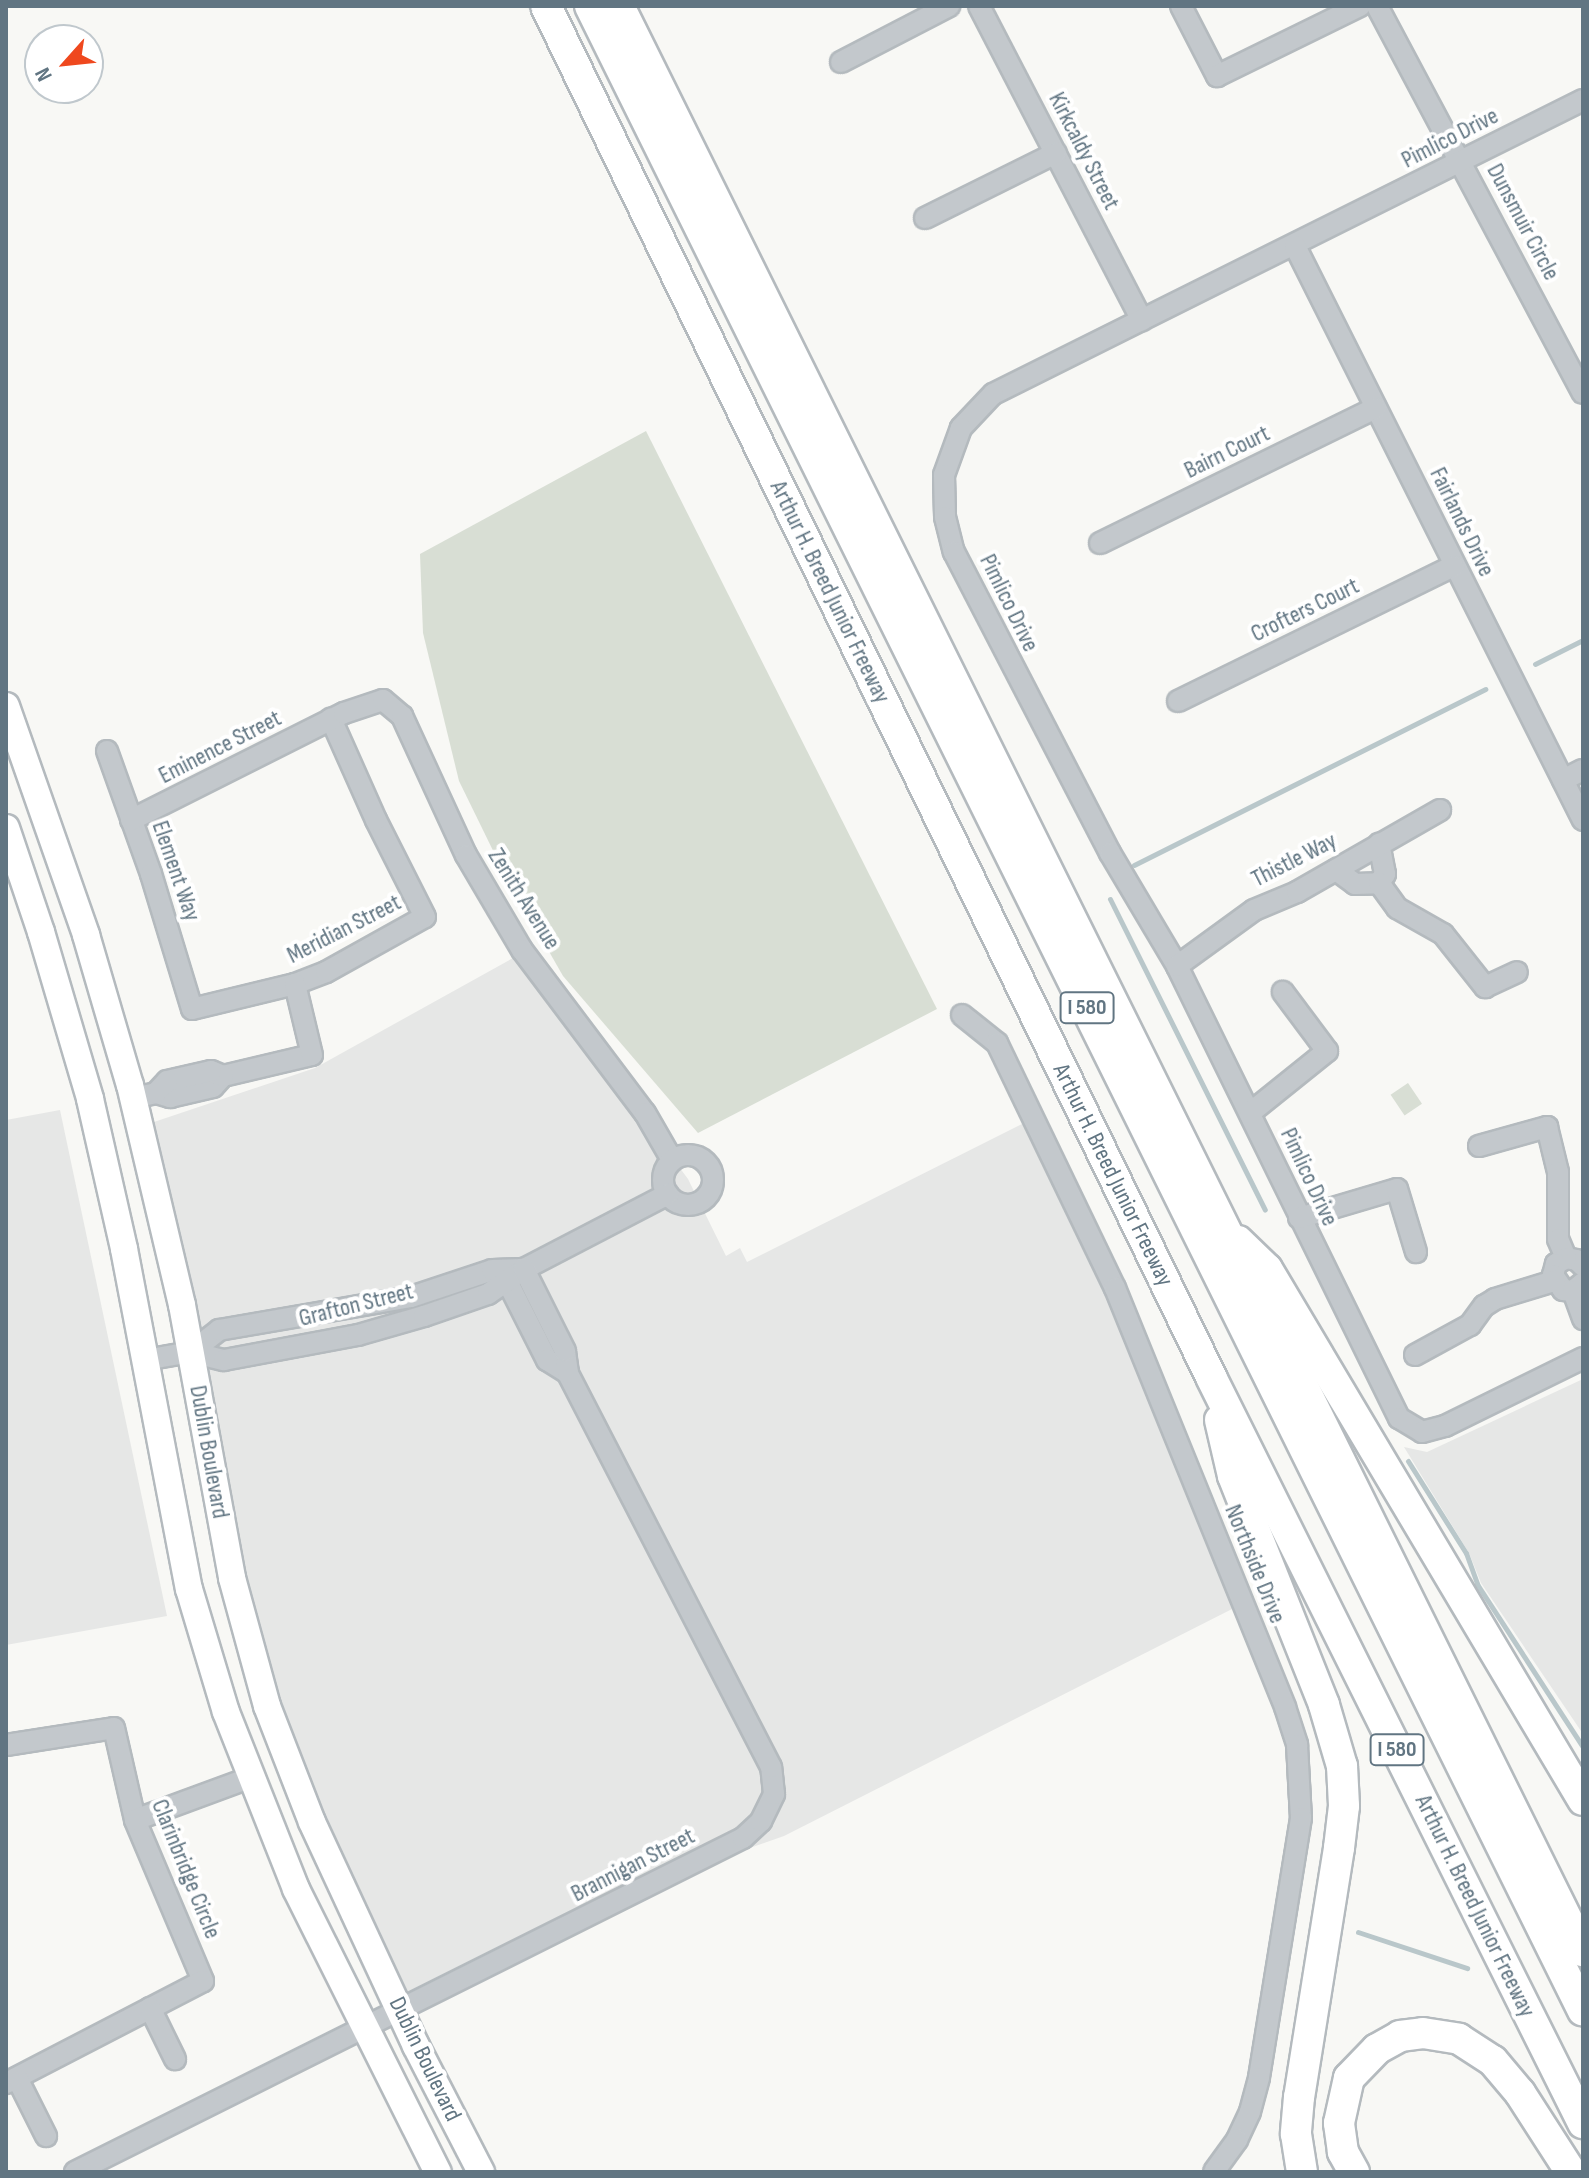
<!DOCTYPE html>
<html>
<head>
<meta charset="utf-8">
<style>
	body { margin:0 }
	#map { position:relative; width:1589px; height:2178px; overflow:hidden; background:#f8f8f5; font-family:"Sofia Sans Condensed",sans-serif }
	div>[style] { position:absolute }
	.built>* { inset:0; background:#e6e7e6 }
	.green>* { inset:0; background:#d8ded4; transform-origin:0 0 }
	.stream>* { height:5px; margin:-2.5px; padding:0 2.5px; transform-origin:2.5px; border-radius:2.5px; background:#b9c7ca }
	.roads { filter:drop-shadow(2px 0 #b4babe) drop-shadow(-2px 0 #b4babe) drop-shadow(0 2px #b4babe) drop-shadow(0 -2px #b4babe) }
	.minor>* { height:20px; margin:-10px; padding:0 10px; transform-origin:10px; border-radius:10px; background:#c3c8cc }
	.minor>.ring { margin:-10px; padding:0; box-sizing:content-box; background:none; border:20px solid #c3c8cc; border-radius:50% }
	.major>* { height:26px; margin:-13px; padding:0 13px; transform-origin:13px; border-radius:13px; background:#fff }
	.highway>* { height:30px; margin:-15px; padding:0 15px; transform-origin:15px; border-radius:15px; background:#fff }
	span { translate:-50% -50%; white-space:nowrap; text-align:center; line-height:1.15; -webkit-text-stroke:8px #fff; paint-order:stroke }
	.shield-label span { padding:2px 6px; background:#fff; border:2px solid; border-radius:6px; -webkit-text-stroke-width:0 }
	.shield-label { font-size:22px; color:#617582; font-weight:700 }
	.street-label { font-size:24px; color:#617582 }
	.frame { position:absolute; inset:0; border:8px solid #617582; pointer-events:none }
	.north { position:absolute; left:24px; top:24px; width:80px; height:80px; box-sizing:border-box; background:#fff; border:2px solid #c0c8cd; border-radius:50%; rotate:243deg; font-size:22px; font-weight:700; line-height:32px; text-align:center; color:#617582 }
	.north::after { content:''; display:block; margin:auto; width:28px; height:36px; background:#ef481e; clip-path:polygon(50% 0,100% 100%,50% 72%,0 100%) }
</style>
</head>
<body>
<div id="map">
	<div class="built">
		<div style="clip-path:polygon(513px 958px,530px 966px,688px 1179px,726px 1256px,740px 1248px,747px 1262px,1032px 1119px,1133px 1343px,1238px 1606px,784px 1836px,744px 1850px,411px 2012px,307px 1796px,255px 1648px,148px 1124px,315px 1068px)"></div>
		<div style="clip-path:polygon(60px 1110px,167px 1616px,6px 1645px,6px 1120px)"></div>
		<div style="clip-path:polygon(1583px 1379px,1583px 1734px,1481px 1583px,1469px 1553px,1404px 1447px,1427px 1452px)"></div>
	</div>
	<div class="green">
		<div style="clip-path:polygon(646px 431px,937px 1009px,698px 1133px,563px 976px,503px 871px,459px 781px,423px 633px,420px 554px)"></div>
		<div style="left:1408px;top:1083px;width:25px;height:21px;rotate:56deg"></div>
	</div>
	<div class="stream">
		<div style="left:1535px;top:664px;width:54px;rotate:-26.6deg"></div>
		<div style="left:1134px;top:865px;width:393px;rotate:-26.6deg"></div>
		<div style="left:1110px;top:899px;width:347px;rotate:63.5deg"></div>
		<div style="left:1408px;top:1461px;width:109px;rotate:57.8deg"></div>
		<div style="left:1466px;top:1553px;width:33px;rotate:70deg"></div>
		<div style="left:1477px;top:1584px;width:194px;rotate:57deg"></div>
		<div style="left:1358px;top:1932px;width:115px;rotate:18.3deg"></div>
	</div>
	<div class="roads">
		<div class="minor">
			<div style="left:979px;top:6px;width:354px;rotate:62.6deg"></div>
			<div style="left:1181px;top:6px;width:79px;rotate:62.8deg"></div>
			<div style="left:1217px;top:76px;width:159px;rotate:-26.1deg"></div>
			<div style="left:1377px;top:6px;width:438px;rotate:62deg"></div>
			<div style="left:841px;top:62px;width:122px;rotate:-27.4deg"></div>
			<div style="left:1583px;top:100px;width:659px;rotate:153.51deg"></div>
			<div style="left:993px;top:394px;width:47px;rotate:133.3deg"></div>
			<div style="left:961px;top:428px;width:50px;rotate:109.9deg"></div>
			<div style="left:944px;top:475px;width:42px;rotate:88.6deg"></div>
			<div style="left:945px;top:517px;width:36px;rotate:76deg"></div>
			<div style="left:954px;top:552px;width:339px;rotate:62.6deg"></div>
			<div style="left:1110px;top:853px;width:131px;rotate:59.3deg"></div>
			<div style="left:1177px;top:966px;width:504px;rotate:63.84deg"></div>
			<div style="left:1399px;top:1418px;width:27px;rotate:31deg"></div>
			<div style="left:1422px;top:1432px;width:24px;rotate:-15deg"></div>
			<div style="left:1445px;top:1426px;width:154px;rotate:-26.2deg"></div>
			<div style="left:925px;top:218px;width:146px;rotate:-26.4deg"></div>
			<div style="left:1295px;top:246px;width:642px;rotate:63.36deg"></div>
			<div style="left:1100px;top:543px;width:307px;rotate:-26.1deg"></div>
			<div style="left:1178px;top:701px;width:307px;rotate:-26.1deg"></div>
			<div style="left:107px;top:751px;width:131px;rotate:70.3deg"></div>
			<div style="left:151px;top:874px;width:141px;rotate:73.1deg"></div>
			<div style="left:192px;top:1009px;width:106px;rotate:-13.6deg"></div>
			<div style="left:295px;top:984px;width:33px;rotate:-21deg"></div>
			<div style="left:326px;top:972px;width:113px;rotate:-29.1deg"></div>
			<div style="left:425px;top:917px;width:109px;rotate:-116.8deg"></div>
			<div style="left:376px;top:820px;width:111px;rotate:-114deg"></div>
			<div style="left:1563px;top:780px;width:22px;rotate:-27deg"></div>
			<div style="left:131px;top:820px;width:238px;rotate:-26.7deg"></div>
			<div style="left:344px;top:713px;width:41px;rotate:-18.4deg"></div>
			<div style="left:383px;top:700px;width:25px;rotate:40deg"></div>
			<div style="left:402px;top:716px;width:153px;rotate:65.3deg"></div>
			<div style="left:466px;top:855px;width:110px;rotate:59.5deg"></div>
			<div style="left:522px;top:950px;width:204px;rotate:53deg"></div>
			<div style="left:645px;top:1113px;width:54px;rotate:60.1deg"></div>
			<div style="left:1336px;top:870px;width:24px;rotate:36deg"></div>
			<div style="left:1355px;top:884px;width:24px;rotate:-2deg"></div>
			<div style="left:1379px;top:883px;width:11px;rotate:-56deg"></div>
			<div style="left:1385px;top:874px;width:31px;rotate:-101deg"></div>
			<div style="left:1379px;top:883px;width:31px;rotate:54deg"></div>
			<div style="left:1397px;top:908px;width:53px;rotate:29.5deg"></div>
			<div style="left:1443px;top:934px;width:68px;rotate:51.6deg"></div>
			<div style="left:1485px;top:987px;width:35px;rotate:-25deg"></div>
			<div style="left:1177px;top:966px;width:95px;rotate:-36deg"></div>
			<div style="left:1254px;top:910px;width:47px;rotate:-22.7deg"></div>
			<div style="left:1297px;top:892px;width:165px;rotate:-29.8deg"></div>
			<div style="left:962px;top:1015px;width:45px;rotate:38.7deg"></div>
			<div style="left:997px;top:1043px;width:272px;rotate:64.3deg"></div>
			<div style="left:1115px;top:1288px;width:452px;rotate:67.9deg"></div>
			<div style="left:1285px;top:1707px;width:40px;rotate:72deg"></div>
			<div style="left:1297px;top:1745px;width:73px;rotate:86.9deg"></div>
			<div style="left:1301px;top:1818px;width:263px;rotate:99.2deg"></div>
			<div style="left:1259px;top:2078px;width:35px;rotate:105deg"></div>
			<div style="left:1250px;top:2112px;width:31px;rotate:115deg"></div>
			<div style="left:1237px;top:2140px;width:39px;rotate:126deg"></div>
			<div style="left:223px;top:1076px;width:91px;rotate:-13.3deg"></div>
			<div style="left:312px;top:1055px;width:73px;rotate:-103.5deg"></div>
			<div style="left:133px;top:1098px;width:24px;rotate:-12deg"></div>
			<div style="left:156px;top:1093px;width:15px;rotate:16deg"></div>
			<div style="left:170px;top:1097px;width:44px;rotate:-13.1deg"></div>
			<div style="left:213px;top:1087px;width:15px;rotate:-48deg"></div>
			<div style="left:223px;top:1076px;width:13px;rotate:-157deg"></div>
			<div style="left:211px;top:1071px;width:45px;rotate:167.2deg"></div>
			<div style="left:167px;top:1081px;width:16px;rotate:133deg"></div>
			<div style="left:1250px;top:1113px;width:99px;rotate:-38.8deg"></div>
			<div style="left:1327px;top:1051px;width:74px;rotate:-126.7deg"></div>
			<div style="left:1479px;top:1146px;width:71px;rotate:-15.6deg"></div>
			<div style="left:1547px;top:1127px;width:46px;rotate:76.3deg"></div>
			<div style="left:1558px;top:1172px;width:67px;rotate:90deg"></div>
			<div style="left:1558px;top:1239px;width:21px;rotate:67deg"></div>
			<div class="ring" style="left:663px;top:1155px;width:30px;height:30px"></div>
			<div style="left:1299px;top:1218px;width:102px;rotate:-16.5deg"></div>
			<div style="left:1397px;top:1189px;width:66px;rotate:73.2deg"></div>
			<div style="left:1583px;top:1266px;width:8px;rotate:-135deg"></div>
			<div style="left:1577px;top:1260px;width:11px;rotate:-170deg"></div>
			<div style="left:1566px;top:1258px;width:12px;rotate:149deg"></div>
			<div style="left:1556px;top:1264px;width:11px;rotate:105deg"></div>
			<div style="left:1553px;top:1275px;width:18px;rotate:56deg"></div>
			<div style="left:1563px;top:1290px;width:10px;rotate:6deg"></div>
			<div style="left:1573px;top:1291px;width:13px;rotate:-39deg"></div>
			<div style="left:502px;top:1271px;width:100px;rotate:63.2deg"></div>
			<div style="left:547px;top:1360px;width:25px;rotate:32deg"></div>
			<div style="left:1573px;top:1291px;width:30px;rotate:70deg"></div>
			<div style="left:191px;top:1352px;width:36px;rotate:-38deg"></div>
			<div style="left:219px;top:1330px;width:195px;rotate:-9.8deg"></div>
			<div style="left:411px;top:1297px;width:85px;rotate:-18.4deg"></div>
			<div style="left:492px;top:1270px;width:32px;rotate:-2deg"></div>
			<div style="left:1415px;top:1355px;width:63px;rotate:-28.6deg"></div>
			<div style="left:1470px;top:1325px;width:24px;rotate:-54deg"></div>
			<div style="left:1484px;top:1306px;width:13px;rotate:-32deg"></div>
			<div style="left:1495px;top:1299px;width:62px;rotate:-17deg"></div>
			<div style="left:145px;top:1360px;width:47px;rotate:-9.9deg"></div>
			<div style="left:191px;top:1352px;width:34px;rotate:14deg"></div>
			<div style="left:224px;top:1360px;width:136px;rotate:-10.6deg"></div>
			<div style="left:358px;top:1335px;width:69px;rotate:-16.1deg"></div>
			<div style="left:424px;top:1316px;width:68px;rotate:-19deg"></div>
			<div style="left:488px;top:1294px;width:44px;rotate:-34.8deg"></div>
			<div style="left:524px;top:1269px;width:162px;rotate:-27.5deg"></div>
			<div style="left:6px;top:1745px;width:109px;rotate:-8.9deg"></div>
			<div style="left:114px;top:1728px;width:94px;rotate:77.1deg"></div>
			<div style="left:135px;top:1820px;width:175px;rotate:67.1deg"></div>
			<div style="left:203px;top:1981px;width:222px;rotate:152.6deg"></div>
			<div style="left:135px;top:1820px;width:121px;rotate:-20.2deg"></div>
			<div style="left:150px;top:2008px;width:57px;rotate:63.9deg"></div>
			<div style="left:17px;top:2078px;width:65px;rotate:63.4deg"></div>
			<div style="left:75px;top:2172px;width:747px;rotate:-26.57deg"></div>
			<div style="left:743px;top:1838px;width:25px;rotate:-43deg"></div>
			<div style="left:761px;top:1821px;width:30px;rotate:-64deg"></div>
			<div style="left:774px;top:1794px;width:27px;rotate:-96deg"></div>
			<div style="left:771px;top:1767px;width:443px;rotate:-117.3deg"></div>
			<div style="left:568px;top:1373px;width:22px;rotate:-98deg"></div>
			<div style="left:565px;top:1351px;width:92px;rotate:-116.6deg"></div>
		</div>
		<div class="major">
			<div style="left:6px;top:706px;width:243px;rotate:70.7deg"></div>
			<div style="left:86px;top:935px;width:156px;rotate:73.7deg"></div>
			<div style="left:130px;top:1085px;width:226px;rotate:76.7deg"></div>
			<div style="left:182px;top:1305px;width:278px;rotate:79.6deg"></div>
			<div style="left:232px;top:1578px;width:133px;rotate:74.7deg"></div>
			<div style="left:267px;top:1706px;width:124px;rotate:68.8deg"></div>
			<div style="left:312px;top:1822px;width:247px;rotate:65.1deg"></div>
			<div style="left:416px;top:2046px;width:142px;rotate:62.7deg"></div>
			<div style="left:6px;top:828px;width:110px;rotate:71.4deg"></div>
			<div style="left:41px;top:932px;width:174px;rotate:73.6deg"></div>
			<div style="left:90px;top:1099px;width:154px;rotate:77.2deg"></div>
			<div style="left:124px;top:1249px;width:346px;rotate:79.2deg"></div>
			<div style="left:189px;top:1589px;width:128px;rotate:73.3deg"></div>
			<div style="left:226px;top:1712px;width:190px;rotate:68.4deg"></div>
			<div style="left:296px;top:1889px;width:317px;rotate:63.4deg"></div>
		</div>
		<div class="highway">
			<div style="left:546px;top:6px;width:1524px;rotate:64.12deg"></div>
			<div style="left:1211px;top:1377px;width:834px;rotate:63.5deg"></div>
			<div style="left:590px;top:6px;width:2237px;rotate:63.65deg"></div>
			<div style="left:619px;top:6px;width:2171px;rotate:63.64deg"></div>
			<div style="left:1238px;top:1241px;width:40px;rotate:44deg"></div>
			<div style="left:1267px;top:1269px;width:618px;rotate:59.24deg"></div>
			<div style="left:1220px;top:1420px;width:57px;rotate:76.9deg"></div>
			<div style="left:1233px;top:1476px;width:246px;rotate:68.3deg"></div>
			<div style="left:1324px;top:1705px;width:64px;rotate:73.6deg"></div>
			<div style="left:1342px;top:1766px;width:40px;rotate:87.1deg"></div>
			<div style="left:1344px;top:1806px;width:42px;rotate:96.8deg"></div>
			<div style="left:1339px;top:1848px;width:252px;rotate:99.1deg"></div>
			<div style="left:1299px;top:2097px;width:37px;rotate:95deg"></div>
			<div style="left:1296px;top:2134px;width:38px;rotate:81deg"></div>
			<div style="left:1354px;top:2172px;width:23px;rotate:-119deg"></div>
			<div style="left:1343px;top:2152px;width:29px;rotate:-98deg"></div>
			<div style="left:1339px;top:2123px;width:46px;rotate:-77.5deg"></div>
			<div style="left:1349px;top:2078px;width:40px;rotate:-46deg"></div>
			<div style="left:1377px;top:2049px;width:26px;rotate:-29deg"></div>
			<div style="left:1400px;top:2036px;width:23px;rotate:-7deg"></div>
			<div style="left:1423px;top:2033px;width:36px;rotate:9deg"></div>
			<div style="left:1459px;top:2039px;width:40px;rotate:32.9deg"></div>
			<div style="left:1493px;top:2061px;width:42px;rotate:49.8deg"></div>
			<div style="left:1520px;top:2093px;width:94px;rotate:57.2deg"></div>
		</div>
	</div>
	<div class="shield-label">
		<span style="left:1087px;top:1008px">I 580</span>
		<span style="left:1397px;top:1750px">I 580</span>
	</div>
	<div class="street-label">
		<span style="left:1450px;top:138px;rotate:-27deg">Pimlico Drive</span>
		<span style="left:1084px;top:151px;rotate:63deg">Kirkcaldy Street</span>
		<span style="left:1523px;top:222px;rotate:62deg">Dunsmuir Circle</span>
		<span style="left:1227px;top:452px;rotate:-26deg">Bairn Court</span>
		<span style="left:1462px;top:522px;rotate:64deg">Fairlands Drive</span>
		<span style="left:830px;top:592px;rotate:64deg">Arthur H. Breed Junior Freeway</span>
		<span style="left:1009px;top:603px;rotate:64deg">Pimlico Drive</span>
		<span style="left:1305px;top:610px;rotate:-26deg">Crofters Court</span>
		<span style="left:220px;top:747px;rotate:-27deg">Eminence Street</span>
		<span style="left:1294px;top:860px;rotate:-27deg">Thistle Way</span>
		<span style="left:176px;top:871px;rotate:71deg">Element Way</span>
		<span style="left:524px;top:899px;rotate:58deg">Zenith Avenue</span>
		<span style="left:344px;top:929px;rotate:-27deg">Meridian Street</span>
		<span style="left:1113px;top:1175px;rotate:64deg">Arthur H. Breed Junior Freeway</span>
		<span style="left:1309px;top:1177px;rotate:65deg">Pimlico Drive</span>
		<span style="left:356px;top:1305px;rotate:-14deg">Grafton Street</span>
		<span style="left:209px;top:1452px;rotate:80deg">Dublin Boulevard</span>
		<span style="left:1255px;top:1564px;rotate:68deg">Northside Drive</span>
		<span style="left:633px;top:1865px;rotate:-27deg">Brannigan Street</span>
		<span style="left:186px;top:1869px;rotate:68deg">Clarinbridge Circle</span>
		<span style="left:1475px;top:1906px;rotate:64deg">Arthur H. Breed Junior Freeway</span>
		<span style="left:425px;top:2059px;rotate:64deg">Dublin Boulevard</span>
	</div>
	<div class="frame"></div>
	<div class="north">N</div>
</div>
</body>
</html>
